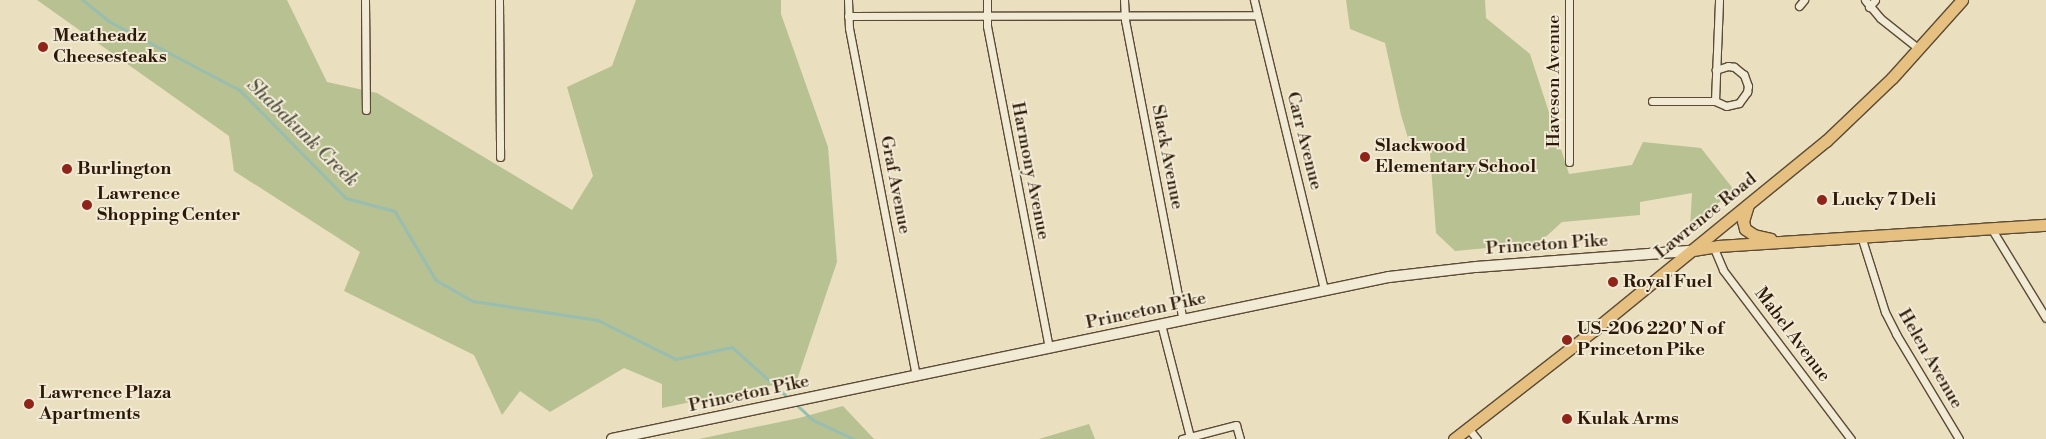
<!DOCTYPE html>
<html>
<head>
<meta charset="utf-8">
<style>
	body { margin:0 }
	#map { position:relative; width:2046px; height:439px; overflow:hidden; background:#eadfbf; font-family:"Libre Bodoni",serif }
	div>[style] { position:absolute }
	.green>* { inset:0; background:#b8c191 }
	.stream>* { height:2.5px; margin:-1.25px; padding:0 1.25px; transform-origin:1.25px; border-radius:1.25px; background:#98bdb1 }
	.roads { filter:drop-shadow(1px 0 #5c4a35) drop-shadow(-1px 0 #5c4a35) drop-shadow(0 1px #5c4a35) drop-shadow(0 -1px #5c4a35) }
	.minor>* { height:7px; margin:-3.5px; padding:0 3.5px; transform-origin:3.5px; border-radius:3.5px; background:#f1ead5 }
	.secondary>* { height:10px; margin:-5px; padding:0 5px; transform-origin:5px; border-radius:5px; background:#f1ead5 }
	.primary>* { height:11px; margin:-5.5px; padding:0 5.5px; transform-origin:5.5px; border-radius:5.5px; background:#e5c080 }
	.dots>* { width:14px; height:14px; translate:-50% -50%; box-sizing:border-box; border:2px solid #f1ead5; border-radius:50% }
	span { translate:-50% -50%; white-space:nowrap; text-align:center; line-height:1.15; -webkit-text-stroke:4px #f1ead5; paint-order:stroke }
	.poi-label { font-size:18px; color:#2c1807; font-weight:700 }
	.left { translate:0 -50%; text-align:left }
	.street-label { font-size:18px; color:#2c1807 }
	.water-label { font-size:19px; color:#525242; font-style:italic }
</style>
</head>
<body>
<div id="map">
	<div class="green">
		<div style="clip-path:polygon(37px 0,287px 0,327px 82px,377px 93px,572px 210px,593px 176px,567px 87px,612px 66px,636px 0,781px 0,781px 14px,828px 147px,837px 262px,797px 380px,662px 408px,662px 384px,624px 368px,550px 412px,520px 391px,502px 415px,474px 355px,344px 291px,360px 252px,234px 171px,229px 136px)"></div>
		<div style="clip-path:polygon(1346px 0,1485px 0,1486px 18px,1530px 54px,1569px 174px,1632px 165px,1643px 142px,1701px 148px,1734px 190px,1690px 227px,1692px 193px,1640px 202px,1640px 215px,1562px 222px,1539px 243px,1455px 251px,1436px 233px,1430px 153px,1412px 151px,1401px 115px,1385px 43px,1350px 29px)"></div>
		<div style="clip-path:polygon(843px 406px,874px 439px,699px 439px,799px 418px)"></div>
		<div style="clip-path:polygon(1089px 424px,1095px 439px,1039px 439px)"></div>
	</div>
	<div class="stream">
		<div style="left:83px;top:0;width:33px;rotate:39deg"></div>
		<div style="left:109px;top:21px;width:148px;rotate:27.8deg"></div>
		<div style="left:240px;top:90px;width:151px;rotate:45.5deg"></div>
		<div style="left:346px;top:198px;width:51px;rotate:14.9deg"></div>
		<div style="left:395px;top:211px;width:80px;rotate:59.3deg"></div>
		<div style="left:436px;top:280px;width:43px;rotate:29.6deg"></div>
		<div style="left:473px;top:301px;width:126px;rotate:8.6deg"></div>
		<div style="left:598px;top:320px;width:87px;rotate:26.6deg"></div>
		<div style="left:676px;top:359px;width:57px;rotate:-12.1deg"></div>
		<div style="left:732px;top:347px;width:78px;rotate:41.9deg"></div>
		<div style="left:796px;top:404px;width:23px;rotate:43deg"></div>
		<div style="left:813px;top:420px;width:45px;rotate:24.9deg"></div>
	</div>
	<div class="roads">
		<div class="minor">
			<div style="left:365px;top:0;width:110px;rotate:89.5deg"></div>
			<div style="left:499px;top:0;width:157px;rotate:89.6deg"></div>
			<div style="left:848px;top:0;width:28px;rotate:88deg"></div>
			<div style="left:849px;top:28px;width:354px;rotate:79.1deg"></div>
			<div style="left:987px;top:0;width:26px;rotate:90deg"></div>
			<div style="left:987px;top:26px;width:328px;rotate:79.1deg"></div>
			<div style="left:1124px;top:0;width:20px;rotate:87deg"></div>
			<div style="left:1125px;top:20px;width:306px;rotate:79.1deg"></div>
			<div style="left:1254px;top:0;width:298px;rotate:76.4deg"></div>
			<div style="left:1865px;top:0;width:23px;rotate:50deg"></div>
			<div style="left:1880px;top:18px;width:50px;rotate:38.5deg"></div>
			<div style="left:1799px;top:6px;width:8px;rotate:-50deg"></div>
			<div style="left:1869px;top:7px;width:9px;rotate:-49deg"></div>
			<div style="left:848px;top:16px;width:409px;rotate:-0.1deg"></div>
			<div style="left:1652px;top:101px;width:63px"></div>
			<div style="left:1715px;top:101px;width:12px;rotate:24deg"></div>
			<div style="left:1726px;top:106px;width:13px;rotate:-13deg"></div>
			<div style="left:1739px;top:103px;width:14px;rotate:-54deg"></div>
			<div style="left:1747px;top:92px;width:6px;rotate:-81deg"></div>
			<div style="left:1748px;top:86px;width:12px;rotate:-110deg"></div>
			<div style="left:1744px;top:75px;width:13px;rotate:-141deg"></div>
			<div style="left:1734px;top:67px;width:6px;rotate:-171deg"></div>
			<div style="left:1728px;top:66px;width:13px;rotate:162deg"></div>
			<div style="left:1715px;top:101px;width:101px;rotate:-87.7deg"></div>
			<div style="left:1569px;top:162px;width:162px;rotate:-90deg"></div>
			<div style="left:1991px;top:228px;width:105px;rotate:58.6deg"></div>
			<div style="left:1861px;top:236px;width:80px;rotate:72.5deg"></div>
			<div style="left:1885px;top:312px;width:25px;rotate:63deg"></div>
			<div style="left:1896px;top:334px;width:122px;rotate:59deg"></div>
			<div style="left:1713px;top:246px;width:26px;rotate:67deg"></div>
			<div style="left:1723px;top:270px;width:212px;rotate:52.9deg"></div>
			<div style="left:1161px;top:324px;width:117px;rotate:75.6deg"></div>
			<div style="left:1468px;top:428px;width:14px;rotate:51deg"></div>
			<div style="left:1182px;top:439px;width:56px;rotate:-14.5deg"></div>
			<div style="left:1236px;top:425px;width:15px;rotate:74deg"></div>
		</div>
		<div class="secondary">
			<div style="left:612px;top:439px;width:794px;rotate:-11.78deg"></div>
			<div style="left:1389px;top:277px;width:88px;rotate:-6.6deg"></div>
			<div style="left:1476px;top:267px;width:216px;rotate:-4.3deg"></div>
		</div>
		<div class="primary">
			<div style="left:1748px;top:205px;width:17px;rotate:107deg"></div>
			<div style="left:1743px;top:221px;width:8px;rotate:76deg"></div>
			<div style="left:1745px;top:229px;width:11px;rotate:34deg"></div>
			<div style="left:1754px;top:235px;width:17px;rotate:13deg"></div>
			<div style="left:1693px;top:250px;width:25px;rotate:-9deg"></div>
			<div style="left:1718px;top:246px;width:329px;rotate:-3.7deg"></div>
			<div style="left:1454px;top:439px;width:177px;rotate:-37.9deg"></div>
			<div style="left:1594px;top:330px;width:299px;rotate:-39.2deg"></div>
			<div style="left:1826px;top:141px;width:91px;rotate:-43.7deg"></div>
			<div style="left:1892px;top:78px;width:105px;rotate:-48.1deg"></div>
		</div>
	</div>
	<div class="dots">
		<div style="left:43px;top:47px;background:#8f2418"></div>
		<div style="left:1365px;top:157px;background:#8f2418"></div>
		<div style="left:67px;top:169px;background:#8f2418"></div>
		<div style="left:1822px;top:200px;background:#8f2418"></div>
		<div style="left:87px;top:205px;background:#8f2418"></div>
		<div style="left:1613px;top:282px;background:#8f2418"></div>
		<div style="left:1567px;top:340px;background:#8f2418"></div>
		<div style="left:29px;top:404px;background:#8f2418"></div>
		<div style="left:1567px;top:419px;background:#8f2418"></div>
	</div>
	<div class="poi-label">
		<span class="left" style="left:53px;top:47px">Meatheadz<br>Cheesesteaks</span>
		<span class="left" style="left:1375px;top:157px">Slackwood<br>Elementary School</span>
		<span class="left" style="left:77px;top:169px">Burlington</span>
		<span class="left" style="left:97px;top:205px">Lawrence<br>Shopping Center</span>
		<span class="left" style="left:1832px;top:200px">Lucky 7 Deli</span>
		<span class="left" style="left:1623px;top:282px">Royal Fuel</span>
		<span class="left" style="left:1577px;top:340px">US-206 220' N of<br>Princeton Pike</span>
		<span class="left" style="left:39px;top:404px">Lawrence Plaza<br>Apartments</span>
		<span class="left" style="left:1577px;top:419px">Kulak Arms</span>
	</div>
	<div class="street-label">
		<span style="left:1554px;top:81px;rotate:-90deg">Haveson Avenue</span>
		<span style="left:1304px;top:141px;rotate:76deg">Carr Avenue</span>
		<span style="left:1167px;top:157px;rotate:79deg">Slack Avenue</span>
		<span style="left:1030px;top:171px;rotate:79deg">Harmony Avenue</span>
		<span style="left:895px;top:185px;rotate:79deg">Graf Avenue</span>
		<span style="left:1706px;top:216px;rotate:-39deg">Lawrence Road</span>
		<span style="left:1547px;top:245px;rotate:-4deg">Princeton Pike</span>
		<span style="left:1146px;top:311px;rotate:-12deg">Princeton Pike</span>
		<span style="left:1792px;top:335px;rotate:53deg">Mabel Avenue</span>
		<span style="left:1930px;top:359px;rotate:60deg">Helen Avenue</span>
		<span style="left:749px;top:394px;rotate:-12deg">Princeton Pike</span>
	</div>
	<div class="water-label">
		<span style="left:302px;top:133px;rotate:44deg">Shabakunk Creek</span>
	</div>
</div>
</body>
</html>
